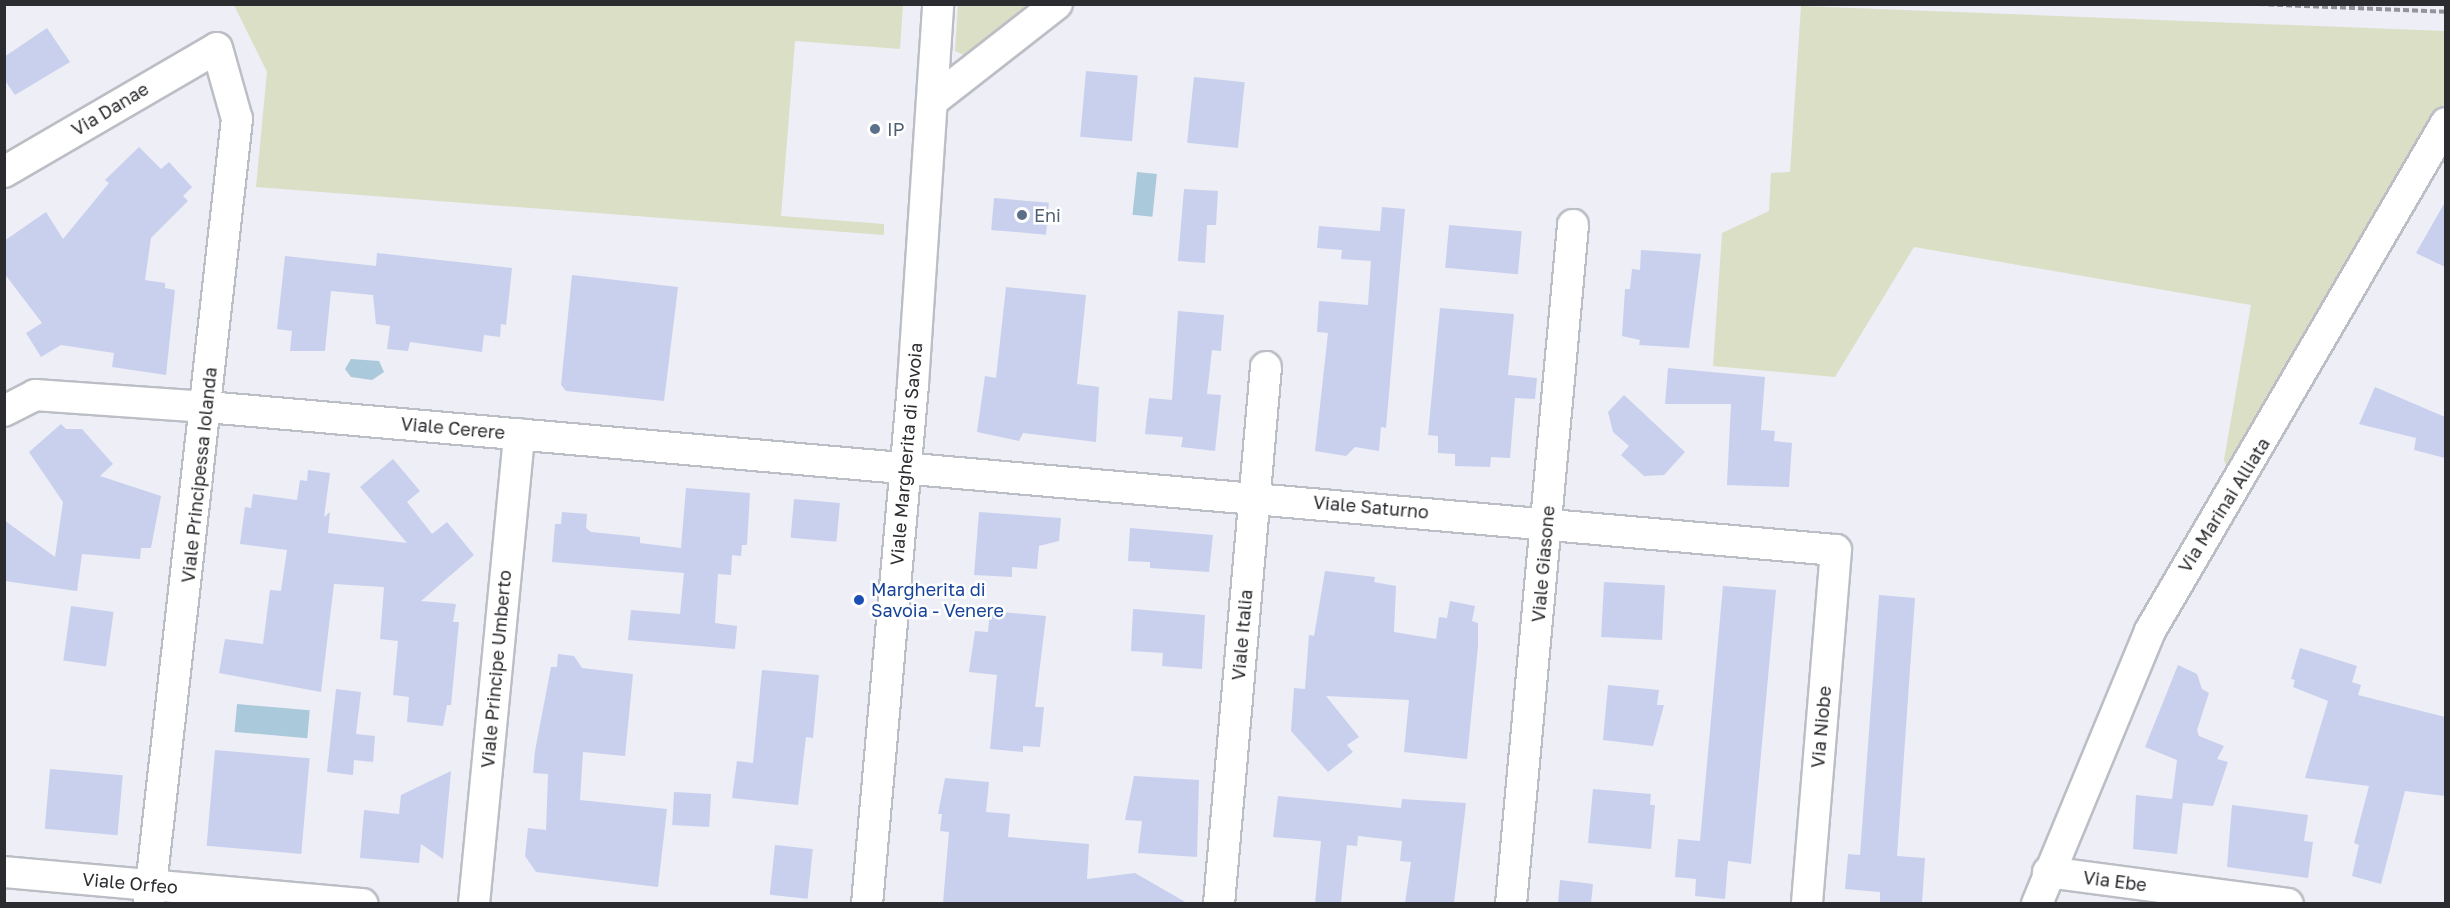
<!DOCTYPE html>
<html>
<head>
<meta charset="utf-8">
<style>
	body { margin:0 }
	#map { position:relative; width:2450px; height:908px; overflow:hidden; background:#edeef6; font-family:"Golos Text",sans-serif }
	div>[style] { position:absolute }
	.green>* { inset:0; background:#dbdfc6 }
	.water>* { inset:0; background:#aac9db; transform-origin:0 0 }
	.building>* { inset:0; background:#c9d0ee; transform-origin:0 0 }
	.path>* { height:4px; margin-top:-2px; transform-origin:0; background:repeating-linear-gradient(90deg,#93949a 0 6px,transparent 0 9px) }
	.roads { filter:drop-shadow(2px 0 #bcbec5) drop-shadow(-2px 0 #bcbec5) drop-shadow(0 2px #bcbec5) drop-shadow(0 -2px #bcbec5) }
	.minor>* { height:30px; margin:-15px; padding:0 15px; transform-origin:15px; border-radius:15px; background:#fff }
	.dots>* { width:16px; height:16px; translate:-50% -50%; box-sizing:border-box; border:3px solid #fff; border-radius:50% }
	span { translate:-50% -50%; white-space:nowrap; text-align:center; line-height:1.15; -webkit-text-stroke:5px #fff; paint-order:stroke }
	.street-label { font-size:18px; color:#2b2c2f }
	.service-label { font-size:18px; color:#4e5e75 }
	.left { translate:0 -50%; text-align:left }
	.transit-label { font-size:18px; color:#164399 }
	.frame { position:absolute; inset:0; border:6px solid #2b2c2f; pointer-events:none }
</style>
</head>
<body>
<div id="map">
	<div class="green">
		<div style="clip-path:polygon(234px 5px,903px 5px,900px 49px,795px 41px,781px 216px,884px 224px,884px 235px,256px 187px,267px 72px)"></div>
		<div style="clip-path:polygon(958px 5px,1033px 5px,966px 56px,955px 51px)"></div>
		<div style="clip-path:polygon(1801px 6px,2445px 31px,2445px 102px,2229px 473px,2224px 460px,2251px 305px,1914px 247px,1835px 377px,1713px 366px,1722px 233px,1769px 211px,1771px 173px,1790px 172px)"></div>
	</div>
	<div class="water">
		<div style="left:1137px;top:172px;width:20px;height:43px;rotate:6deg"></div>
		<div style="clip-path:polygon(351px 359px,379px 361px,384px 372px,372px 380px,351px 377px,345px 369px)"></div>
		<div style="left:237px;top:704px;width:73px;height:28px;rotate:5deg"></div>
	</div>
	<div class="building">
		<div style="clip-path:polygon(47px 28px,70px 62px,15px 95px,4px 79px,4px 57px)"></div>
		<div style="left:1086px;top:71px;width:52px;height:66px;rotate:5deg"></div>
		<div style="left:1194px;top:77px;width:51px;height:66px;rotate:6deg"></div>
		<div style="clip-path:polygon(139px 147px,161px 169px,169px 162px,192px 187px,183px 196px,188px 201px,151px 238px,145px 280px,165px 283px,165px 288px,175px 290px,166px 375px,112px 367px,114px 353px,61px 345px,41px 357px,26px 333px,42px 323px,4px 273px,4px 241px,46px 212px,63px 239px,109px 183px,105px 180px)"></div>
		<div style="clip-path:polygon(1184px 189px,1218px 191px,1216px 225px,1207px 225px,1205px 263px,1178px 261px)"></div>
		<div style="left:994px;top:198px;width:55px;height:32px;rotate:5deg"></div>
		<div style="clip-path:polygon(2445px 202px,2445px 267px,2416px 253px)"></div>
		<div style="clip-path:polygon(1382px 207px,1405px 209px,1386px 428px,1381px 427px,1379px 451px,1355px 447px,1346px 456px,1315px 451px,1328px 333px,1317px 332px,1319px 301px,1368px 305px,1371px 261px,1341px 259px,1342px 250px,1317px 248px,1319px 226px,1380px 231px)"></div>
		<div style="left:1449px;top:225px;width:73px;height:43px;rotate:5deg"></div>
		<div style="clip-path:polygon(1641px 250px,1701px 254px,1689px 348px,1639px 345px,1640px 340px,1622px 336px,1625px 289px,1630px 289px,1632px 269px,1640px 270px)"></div>
		<div style="clip-path:polygon(377px 253px,512px 268px,506px 325px,501px 324px,500px 337px,484px 335px,482px 352px,410px 342px,408px 351px,387px 349px,390px 326px,376px 324px,373px 295px,331px 291px,325px 351px,290px 351px,292px 331px,277px 329px,285px 256px,376px 266px)"></div>
		<div style="clip-path:polygon(572px 275px,678px 287px,664px 401px,566px 391px,561px 385px)"></div>
		<div style="clip-path:polygon(1006px 287px,1086px 295px,1077px 384px,1099px 387px,1096px 442px,1023px 433px,1019px 441px,977px 432px,985px 376px,996px 378px)"></div>
		<div style="clip-path:polygon(1440px 308px,1514px 314px,1508px 375px,1537px 378px,1535px 399px,1515px 398px,1510px 458px,1491px 457px,1490px 467px,1455px 466px,1455px 454px,1438px 453px,1438px 436px,1428px 435px)"></div>
		<div style="clip-path:polygon(1178px 311px,1224px 315px,1221px 351px,1212px 350px,1207px 394px,1221px 395px,1215px 451px,1181px 447px,1183px 437px,1145px 434px,1149px 398px,1172px 400px)"></div>
		<div style="clip-path:polygon(1668px 368px,1765px 377px,1761px 430px,1775px 431px,1774px 441px,1792px 443px,1789px 487px,1727px 485px,1731px 404px,1665px 404px)"></div>
		<div style="clip-path:polygon(2375px 387px,2445px 417px,2445px 458px,2414px 450px,2416px 438px,2359px 424px)"></div>
		<div style="clip-path:polygon(1624px 395px,1685px 452px,1664px 475px,1644px 476px,1621px 455px,1629px 446px,1613px 432px,1608px 412px)"></div>
		<div style="clip-path:polygon(61px 424px,66px 429px,82px 429px,113px 464px,100px 476px,161px 496px,151px 548px,141px 548px,140px 559px,82px 554px,77px 591px,4px 581px,4px 520px,55px 557px,63px 502px,29px 452px)"></div>
		<div style="clip-path:polygon(393px 459px,420px 491px,407px 502px,432px 534px,447px 522px,474px 555px,421px 601px,456px 604px,453px 622px,459px 622px,451px 705px,447px 705px,443px 726px,407px 722px,409px 697px,393px 695px,398px 641px,380px 639px,384px 587px,334px 584px,321px 692px,219px 673px,225px 639px,263px 644px,270px 590px,281px 591px,287px 550px,240px 544px,245px 507px,251px 508px,253px 494px,297px 500px,300px 480px,307px 481px,308px 470px,330px 473px,324px 517px,330px 512px,328px 533px,407px 543px,360px 487px)"></div>
		<div style="clip-path:polygon(686px 488px,750px 493px,747px 545px,742px 545px,741px 556px,732px 555px,731px 575px,718px 574px,715px 623px,737px 626px,735px 649px,628px 640px,631px 610px,680px 614px,684px 573px,552px 562px,555px 524px,561px 524px,562px 512px,587px 514px,586px 528px,591px 532px,640px 537px,640px 543px,681px 548px)"></div>
		<div style="left:794px;top:499px;width:46px;height:39px;rotate:5deg"></div>
		<div style="clip-path:polygon(979px 512px,1061px 518px,1059px 541px,1039px 546px,1037px 569px,1012px 567px,1012px 577px,974px 575px)"></div>
		<div style="clip-path:polygon(1130px 528px,1213px 535px,1209px 572px,1150px 568px,1150px 562px,1128px 561px)"></div>
		<div style="clip-path:polygon(1325px 571px,1375px 577px,1374px 582px,1396px 586px,1394px 632px,1436px 639px,1439px 617px,1447px 618px,1450px 601px,1475px 606px,1472px 621px,1478px 623px,1478px 646px,1467px 759px,1404px 752px,1409px 700px,1326px 696px,1359px 737px,1347px 745px,1353px 752px,1328px 772px,1291px 731px,1294px 688px,1305px 689px,1309px 635px,1314px 636px)"></div>
		<div style="left:1604px;top:582px;width:61px;height:55px;rotate:3deg"></div>
		<div style="clip-path:polygon(1723px 586px,1776px 590px,1751px 864px,1728px 861px,1725px 899px,1695px 896px,1696px 879px,1675px 877px,1678px 839px,1700px 841px)"></div>
		<div style="clip-path:polygon(1879px 595px,1915px 598px,1897px 856px,1925px 858px,1922px 903px,1880px 903px,1880px 892px,1845px 889px,1848px 854px,1860px 855px)"></div>
		<div style="left:71px;top:606px;width:43px;height:55px;rotate:8deg"></div>
		<div style="clip-path:polygon(1133px 609px,1205px 615px,1202px 669px,1162px 666px,1163px 653px,1131px 651px)"></div>
		<div style="clip-path:polygon(990px 611px,1046px 616px,1035px 707px,1044px 707px,1040px 747px,1023px 746px,1023px 752px,990px 749px,997px 675px,969px 672px,975px 631px,988px 632px)"></div>
		<div style="clip-path:polygon(2300px 648px,2357px 666px,2352px 682px,2361px 685px,2358px 695px,2445px 717px,2445px 796px,2405px 791px,2381px 884px,2352px 876px,2359px 845px,2354px 843px,2369px 786px,2305px 778px,2328px 701px,2293px 687px,2295px 680px,2291px 679px)"></div>
		<div style="clip-path:polygon(558px 654px,574px 656px,582px 668px,633px 674px,625px 756px,583px 752px,580px 800px,667px 809px,658px 887px,536px 872px,525px 856px,528px 828px,546px 830px,548px 774px,533px 773px,535px 751px,551px 667px,557px 667px)"></div>
		<div style="clip-path:polygon(2178px 665px,2197px 674px,2202px 689px,2209px 693px,2197px 730px,2199px 736px,2224px 746px,2217px 759px,2228px 762px,2213px 806px,2183px 803px,2177px 854px,2133px 849px,2136px 795px,2172px 799px,2177px 760px,2145px 747px)"></div>
		<div style="clip-path:polygon(762px 670px,819px 675px,813px 738px,806px 737px,798px 805px,732px 798px,737px 761px,753px 763px)"></div>
		<div style="clip-path:polygon(1608px 685px,1659px 690px,1657px 705px,1664px 705px,1653px 746px,1603px 740px)"></div>
		<div style="clip-path:polygon(336px 689px,361px 692px,356px 734px,375px 736px,373px 762px,354px 760px,353px 775px,327px 772px)"></div>
		<div style="left:215px;top:750px;width:95px;height:96px;rotate:5deg"></div>
		<div style="left:50px;top:769px;width:73px;height:60px;rotate:5deg"></div>
		<div style="clip-path:polygon(451px 771px,443px 859px,421px 844px,419px 863px,360px 858px,364px 810px,399px 814px,401px 795px)"></div>
		<div style="clip-path:polygon(1134px 776px,1199px 780px,1197px 857px,1138px 853px,1142px 821px,1125px 820px)"></div>
		<div style="clip-path:polygon(945px 778px,989px 782px,986px 812px,1010px 814px,1008px 837px,1089px 844px,1087px 879px,1135px 873px,1187px 903px,943px 903px,949px 832px,940px 831px,942px 814px,938px 814px)"></div>
		<div style="clip-path:polygon(1593px 789px,1651px 794px,1650px 805px,1655px 805px,1651px 849px,1588px 843px)"></div>
		<div style="left:674px;top:792px;width:37px;height:33px;rotate:3deg"></div>
		<div style="clip-path:polygon(1278px 796px,1401px 808px,1402px 799px,1466px 803px,1454px 903px,1405px 903px,1411px 862px,1400px 861px,1402px 841px,1358px 836px,1357px 846px,1347px 845px,1341px 903px,1315px 903px,1321px 841px,1273px 837px)"></div>
		<div style="clip-path:polygon(2232px 805px,2308px 815px,2304px 841px,2313px 842px,2308px 878px,2227px 867px)"></div>
		<div style="left:775px;top:845px;width:38px;height:50px;rotate:6deg"></div>
		<div style="clip-path:polygon(1560px 880px,1593px 884px,1591px 903px,1558px 903px)"></div>
	</div>
	<div class="path">
		<div style="left:2259px;top:4px;width:187px;rotate:2.4deg"></div>
	</div>
	<div class="roads">
		<div class="minor">
			<div style="left:934px;top:100px;width:156px;rotate:-38deg"></div>
			<div style="left:4px;top:172px;width:246px;rotate:-30.2deg"></div>
			<div style="left:217px;top:48px;width:74px;rotate:74.3deg"></div>
			<div style="left:237px;top:119px;width:790px;rotate:96.4deg"></div>
			<div style="left:4px;top:411px;width:35px;rotate:-27deg"></div>
			<div style="left:35px;top:395px;width:172px;rotate:4deg"></div>
			<div style="left:207px;top:407px;width:1635px;rotate:5.02deg"></div>
			<div style="left:1836px;top:550px;width:355px;rotate:94.7deg"></div>
			<div style="left:4px;top:872px;width:360px;rotate:5.1deg"></div>
			<div style="left:2048px;top:872px;width:242px;rotate:7.6deg"></div>
			<div style="left:474px;top:904px;width:472px;rotate:-84.5deg"></div>
			<div style="left:867px;top:904px;width:522px;rotate:-84.94deg"></div>
			<div style="left:913px;top:384px;width:381px;rotate:-86.2deg"></div>
			<div style="left:1219px;top:904px;width:539px;rotate:-85deg"></div>
			<div style="left:1511px;top:904px;width:682px;rotate:-84.78deg"></div>
			<div style="left:2037px;top:904px;width:295px;rotate:-67.5deg"></div>
			<div style="left:2150px;top:631px;width:588px;rotate:-59.77deg"></div>
		</div>
	</div>
	<div class="dots">
		<div style="left:875px;top:129px;background:#5c6f8a"></div>
		<div style="left:1022px;top:215px;background:#5c6f8a"></div>
		<div style="left:859px;top:600px;background:#1a4fb4"></div>
	</div>
	<div class="street-label">
		<span style="left:110px;top:109px;rotate:-31deg">Via Danae</span>
		<span style="left:453px;top:428px;rotate:5deg">Viale Cerere</span>
		<span style="left:906px;top:454px;rotate:-85deg">Viale Margherita di Savoia</span>
		<span style="left:199px;top:475px;rotate:-84deg">Viale Principessa Iolanda</span>
		<span style="left:2224px;top:505px;rotate:-58deg">Via Marinai Alliata</span>
		<span style="left:1371px;top:507px;rotate:5deg">Viale Saturno</span>
		<span style="left:1543px;top:564px;rotate:-85deg">Viale Giasone</span>
		<span style="left:1242px;top:635px;rotate:-85deg">Viale Italia</span>
		<span style="left:496px;top:669px;rotate:-85deg">Viale Principe Umberto</span>
		<span style="left:1821px;top:727px;rotate:-85deg">Via Niobe</span>
		<span style="left:2115px;top:881px;rotate:7deg">Via Ebe</span>
		<span style="left:130px;top:883px;rotate:5deg">Viale Orfeo</span>
	</div>
	<div class="service-label">
		<span class="left" style="left:887px;top:129px">IP</span>
		<span class="left" style="left:1034px;top:215px">Eni</span>
	</div>
	<div class="transit-label">
		<span class="left" style="left:871px;top:600px">Margherita di<br>Savoia - Venere</span>
	</div>
	<div class="frame"></div>
</div>
</body>
</html>
